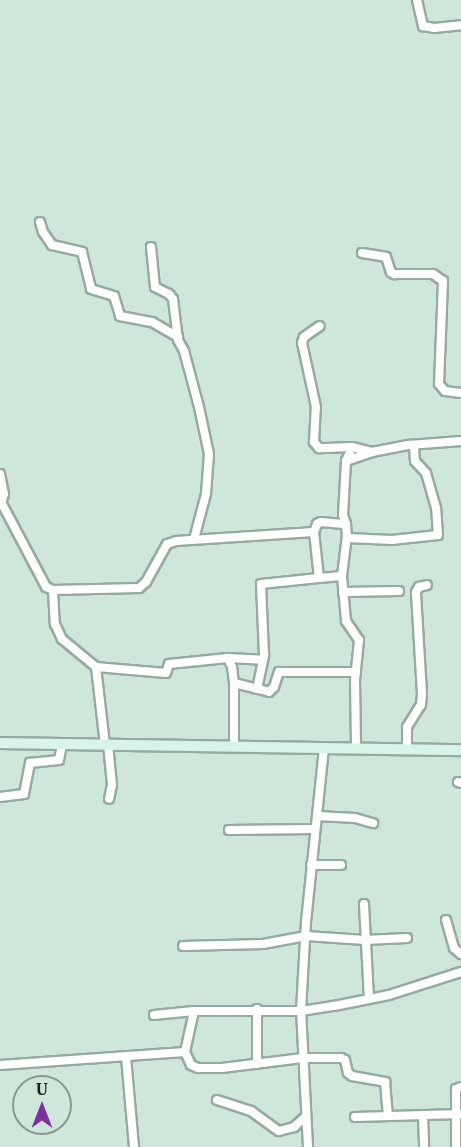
<!DOCTYPE html>
<html>
<head>
<meta charset="utf-8">
<style>
	body { margin:0 }
	#map { position:relative; width:461px; height:1147px; overflow:hidden; background:#cfe6da; font-family:"IBM Plex Serif",serif }
	div>[style] { position:absolute }
	.roads { filter:drop-shadow(2px 0 #95aba0) drop-shadow(-2px 0 #95aba0) drop-shadow(0 2px #95aba0) drop-shadow(0 -2px #95aba0) }
	.street>* { height:8px; margin:-4px; padding:0 4px; transform-origin:4px; border-radius:4px; background:#fff }
	.secondary>* { height:10px; margin:-5px; padding:0 5px; transform-origin:5px; border-radius:5px; background:#d7f4e8 }
	span { translate:-50% -50%; white-space:nowrap; text-align:center; line-height:1.15; -webkit-text-stroke:6px #cfe6da; paint-order:stroke }
	.north { position:absolute; left:12px; top:1075px; width:60px; height:60px; box-sizing:border-box; background:#cfe6da; border:2px solid #87988f; border-radius:50%; rotate:0deg; font-size:16px; font-weight:700; line-height:24px; text-align:center; color:#1a221e }
	.north::after { content:''; display:block; margin:auto; width:21px; height:27px; background:#7c31a3; clip-path:polygon(50% 0,100% 100%,50% 72%,0 100%) }
</style>
</head>
<body>
<div id="map">
	<div class="roads">
		<div class="street">
			<div style="left:417px;top:0;width:27px;rotate:77deg"></div>
			<div style="left:423px;top:26px;width:11px;rotate:10deg"></div>
			<div style="left:434px;top:28px;width:27px;rotate:-6deg"></div>
			<div style="left:40px;top:222px;width:10px;rotate:73deg"></div>
			<div style="left:43px;top:232px;width:16px;rotate:55deg"></div>
			<div style="left:52px;top:245px;width:31px;rotate:13deg"></div>
			<div style="left:82px;top:252px;width:38px;rotate:76deg"></div>
			<div style="left:91px;top:289px;width:24px;rotate:17deg"></div>
			<div style="left:114px;top:296px;width:21px;rotate:73deg"></div>
			<div style="left:120px;top:316px;width:33px;rotate:11deg"></div>
			<div style="left:152px;top:322px;width:30px;rotate:30deg"></div>
			<div style="left:151px;top:247px;width:40px;rotate:84.3deg"></div>
			<div style="left:155px;top:287px;width:16px;rotate:27deg"></div>
			<div style="left:169px;top:294px;width:6px;rotate:51deg"></div>
			<div style="left:173px;top:299px;width:41px;rotate:83deg"></div>
			<div style="left:178px;top:340px;width:13px;rotate:61deg"></div>
			<div style="left:184px;top:351px;width:58px;rotate:75deg"></div>
			<div style="left:199px;top:407px;width:48px;rotate:78deg"></div>
			<div style="left:209px;top:454px;width:40px;rotate:94.3deg"></div>
			<div style="left:206px;top:494px;width:47px;rotate:104.9deg"></div>
			<div style="left:362px;top:253px;width:24px;rotate:9deg"></div>
			<div style="left:386px;top:257px;width:16px;rotate:72deg"></div>
			<div style="left:391px;top:272px;width:4px;rotate:34deg"></div>
			<div style="left:394px;top:274px;width:39px"></div>
			<div style="left:433px;top:274px;width:12px;rotate:35deg"></div>
			<div style="left:443px;top:281px;width:103px;rotate:92.2deg"></div>
			<div style="left:439px;top:384px;width:9px;rotate:49deg"></div>
			<div style="left:445px;top:391px;width:16px;rotate:7deg"></div>
			<div style="left:352px;top:447px;width:21px;rotate:14deg"></div>
			<div style="left:372px;top:452px;width:38px;rotate:-11deg"></div>
			<div style="left:409px;top:445px;width:52px;rotate:-4.4deg"></div>
			<div style="left:346px;top:461px;width:28px;rotate:-19deg"></div>
			<div style="left:0;top:474px;width:20px;rotate:79deg"></div>
			<div style="left:4px;top:494px;width:6px;rotate:108deg"></div>
			<div style="left:0;top:500px;width:98px;rotate:62.1deg"></div>
			<div style="left:46px;top:587px;width:8px;rotate:23deg"></div>
			<div style="left:53px;top:590px;width:86px;rotate:-1.3deg"></div>
			<div style="left:139px;top:588px;width:9px;rotate:-41deg"></div>
			<div style="left:146px;top:582px;width:43px;rotate:-61.1deg"></div>
			<div style="left:167px;top:544px;width:9px;rotate:-18deg"></div>
			<div style="left:176px;top:541px;width:138px;rotate:-3.7deg"></div>
			<div style="left:314px;top:532px;width:9px;rotate:-69deg"></div>
			<div style="left:317px;top:524px;width:4px;rotate:-27deg"></div>
			<div style="left:321px;top:522px;width:25px;rotate:5deg"></div>
			<div style="left:346px;top:524px;width:9px;rotate:-108deg"></div>
			<div style="left:343px;top:515px;width:54px;rotate:-86.8deg"></div>
			<div style="left:346px;top:461px;width:15px;rotate:-67deg"></div>
			<div style="left:352px;top:447px;width:33px;rotate:178deg"></div>
			<div style="left:319px;top:448px;width:8px;rotate:-130deg"></div>
			<div style="left:314px;top:442px;width:35px;rotate:-87deg"></div>
			<div style="left:316px;top:407px;width:66px;rotate:-102.3deg"></div>
			<div style="left:302px;top:343px;width:6px;rotate:-72deg"></div>
			<div style="left:304px;top:337px;width:19px;rotate:-35deg"></div>
			<div style="left:347px;top:538px;width:45px;rotate:2.5deg"></div>
			<div style="left:392px;top:540px;width:46px;rotate:-6.2deg"></div>
			<div style="left:438px;top:535px;width:27px;rotate:-94deg"></div>
			<div style="left:436px;top:508px;width:36px;rotate:-106deg"></div>
			<div style="left:426px;top:473px;width:16px;rotate:-133deg"></div>
			<div style="left:415px;top:461px;width:16px;rotate:-94deg"></div>
			<div style="left:342px;top:576px;width:45px;rotate:84.9deg"></div>
			<div style="left:346px;top:621px;width:23px;rotate:56deg"></div>
			<div style="left:359px;top:640px;width:40px;rotate:95.7deg"></div>
			<div style="left:355px;top:680px;width:67px;rotate:89.1deg"></div>
			<div style="left:319px;top:578px;width:23px;rotate:-5deg"></div>
			<div style="left:342px;top:576px;width:38px;rotate:-83deg"></div>
			<div style="left:347px;top:538px;width:14px;rotate:-94deg"></div>
			<div style="left:53px;top:590px;width:34px;rotate:87deg"></div>
			<div style="left:55px;top:624px;width:17px;rotate:65deg"></div>
			<div style="left:62px;top:639px;width:44px;rotate:39.5deg"></div>
			<div style="left:96px;top:667px;width:79px;rotate:83.4deg"></div>
			<div style="left:343px;top:592px;width:56px;rotate:-1deg"></div>
			<div style="left:228px;top:658px;width:35px;rotate:3deg"></div>
			<div style="left:96px;top:667px;width:70px;rotate:4.9deg"></div>
			<div style="left:166px;top:673px;width:9px;rotate:-72deg"></div>
			<div style="left:169px;top:664px;width:59px;rotate:-5.8deg"></div>
			<div style="left:228px;top:658px;width:10px;rotate:66deg"></div>
			<div style="left:232px;top:667px;width:16px;rotate:83deg"></div>
			<div style="left:234px;top:683px;width:63px;rotate:90deg"></div>
			<div style="left:234px;top:683px;width:36px;rotate:14deg"></div>
			<div style="left:269px;top:692px;width:7px;rotate:-45deg"></div>
			<div style="left:274px;top:687px;width:16px;rotate:-72deg"></div>
			<div style="left:279px;top:672px;width:77px"></div>
			<div style="left:257px;top:689px;width:35px;rotate:-78deg"></div>
			<div style="left:264px;top:655px;width:71px;rotate:-92.4deg"></div>
			<div style="left:261px;top:584px;width:58px;rotate:-5.9deg"></div>
			<div style="left:319px;top:578px;width:46px;rotate:-96.2deg"></div>
			<div style="left:108px;top:744px;width:41px;rotate:84.4deg"></div>
			<div style="left:112px;top:785px;width:14px;rotate:102deg"></div>
			<div style="left:407px;top:748px;width:21px;rotate:-90deg"></div>
			<div style="left:407px;top:727px;width:26px;rotate:-58deg"></div>
			<div style="left:421px;top:705px;width:11px;rotate:-85deg"></div>
			<div style="left:422px;top:694px;width:102px;rotate:-93.4deg"></div>
			<div style="left:416px;top:592px;width:6px;rotate:-59deg"></div>
			<div style="left:419px;top:587px;width:8px;rotate:-14deg"></div>
			<div style="left:458px;top:782px;width:3px;rotate:18deg"></div>
			<div style="left:0;top:797px;width:24px;rotate:-7deg"></div>
			<div style="left:24px;top:794px;width:32px;rotate:-79deg"></div>
			<div style="left:30px;top:763px;width:29px;rotate:-6deg"></div>
			<div style="left:59px;top:760px;width:15px;rotate:-79deg"></div>
			<div style="left:317px;top:816px;width:38px;rotate:3deg"></div>
			<div style="left:355px;top:818px;width:19px;rotate:16deg"></div>
			<div style="left:229px;top:830px;width:86px;rotate:-0.7deg"></div>
			<div style="left:311px;top:865px;width:30px"></div>
			<div style="left:364px;top:904px;width:95px;rotate:87deg"></div>
			<div style="left:446px;top:920px;width:29px;rotate:74deg"></div>
			<div style="left:454px;top:948px;width:9px;rotate:41deg"></div>
			<div style="left:183px;top:946px;width:80px;rotate:-1.4deg"></div>
			<div style="left:263px;top:944px;width:44px;rotate:-10.5deg"></div>
			<div style="left:306px;top:936px;width:59px;rotate:3.9deg"></div>
			<div style="left:365px;top:940px;width:42px;rotate:-2.7deg"></div>
			<div style="left:154px;top:1015px;width:40px;rotate:-5.7deg"></div>
			<div style="left:185px;top:1052px;width:14px;rotate:65deg"></div>
			<div style="left:191px;top:1065px;width:8px;rotate:23deg"></div>
			<div style="left:198px;top:1068px;width:24px"></div>
			<div style="left:222px;top:1068px;width:81px;rotate:-7.1deg"></div>
			<div style="left:302px;top:1058px;width:39px"></div>
			<div style="left:341px;top:1058px;width:4px;rotate:27deg"></div>
			<div style="left:345px;top:1060px;width:13px;rotate:77deg"></div>
			<div style="left:348px;top:1073px;width:5px;rotate:37deg"></div>
			<div style="left:352px;top:1076px;width:34px;rotate:10deg"></div>
			<div style="left:385px;top:1082px;width:33px;rotate:85deg"></div>
			<div style="left:126px;top:1057px;width:90px;rotate:84.9deg"></div>
			<div style="left:257px;top:1064px;width:55px;rotate:-90deg"></div>
			<div style="left:0;top:1065px;width:185px;rotate:-4deg"></div>
			<div style="left:185px;top:1052px;width:42px;rotate:-77.6deg"></div>
			<div style="left:194px;top:1011px;width:107px"></div>
			<div style="left:301px;top:1011px;width:33px;rotate:-9deg"></div>
			<div style="left:334px;top:1006px;width:56px;rotate:-11.3deg"></div>
			<div style="left:389px;top:995px;width:76px;rotate:-17.7deg"></div>
			<div style="left:217px;top:1100px;width:36px;rotate:18deg"></div>
			<div style="left:251px;top:1111px;width:34px;rotate:36deg"></div>
			<div style="left:279px;top:1131px;width:16px;rotate:-15deg"></div>
			<div style="left:294px;top:1127px;width:15px;rotate:-42deg"></div>
			<div style="left:423px;top:1115px;width:32px;rotate:88deg"></div>
			<div style="left:355px;top:1117px;width:106px;rotate:-1.6deg"></div>
			<div style="left:308px;top:1147px;width:136px;rotate:-92.9deg"></div>
			<div style="left:301px;top:1011px;width:89px;rotate:-86.8deg"></div>
			<div style="left:306px;top:922px;width:175px;rotate:-84.1deg"></div>
			<div style="left:456px;top:1147px;width:58px;rotate:-90deg"></div>
			<div style="left:456px;top:1089px;width:5px;rotate:-22deg"></div>
		</div>
		<div class="secondary">
			<div style="left:0;top:743px;width:461px;rotate:0.9deg"></div>
		</div>
	</div>
	<div class="north">U</div>
</div>
</body>
</html>
